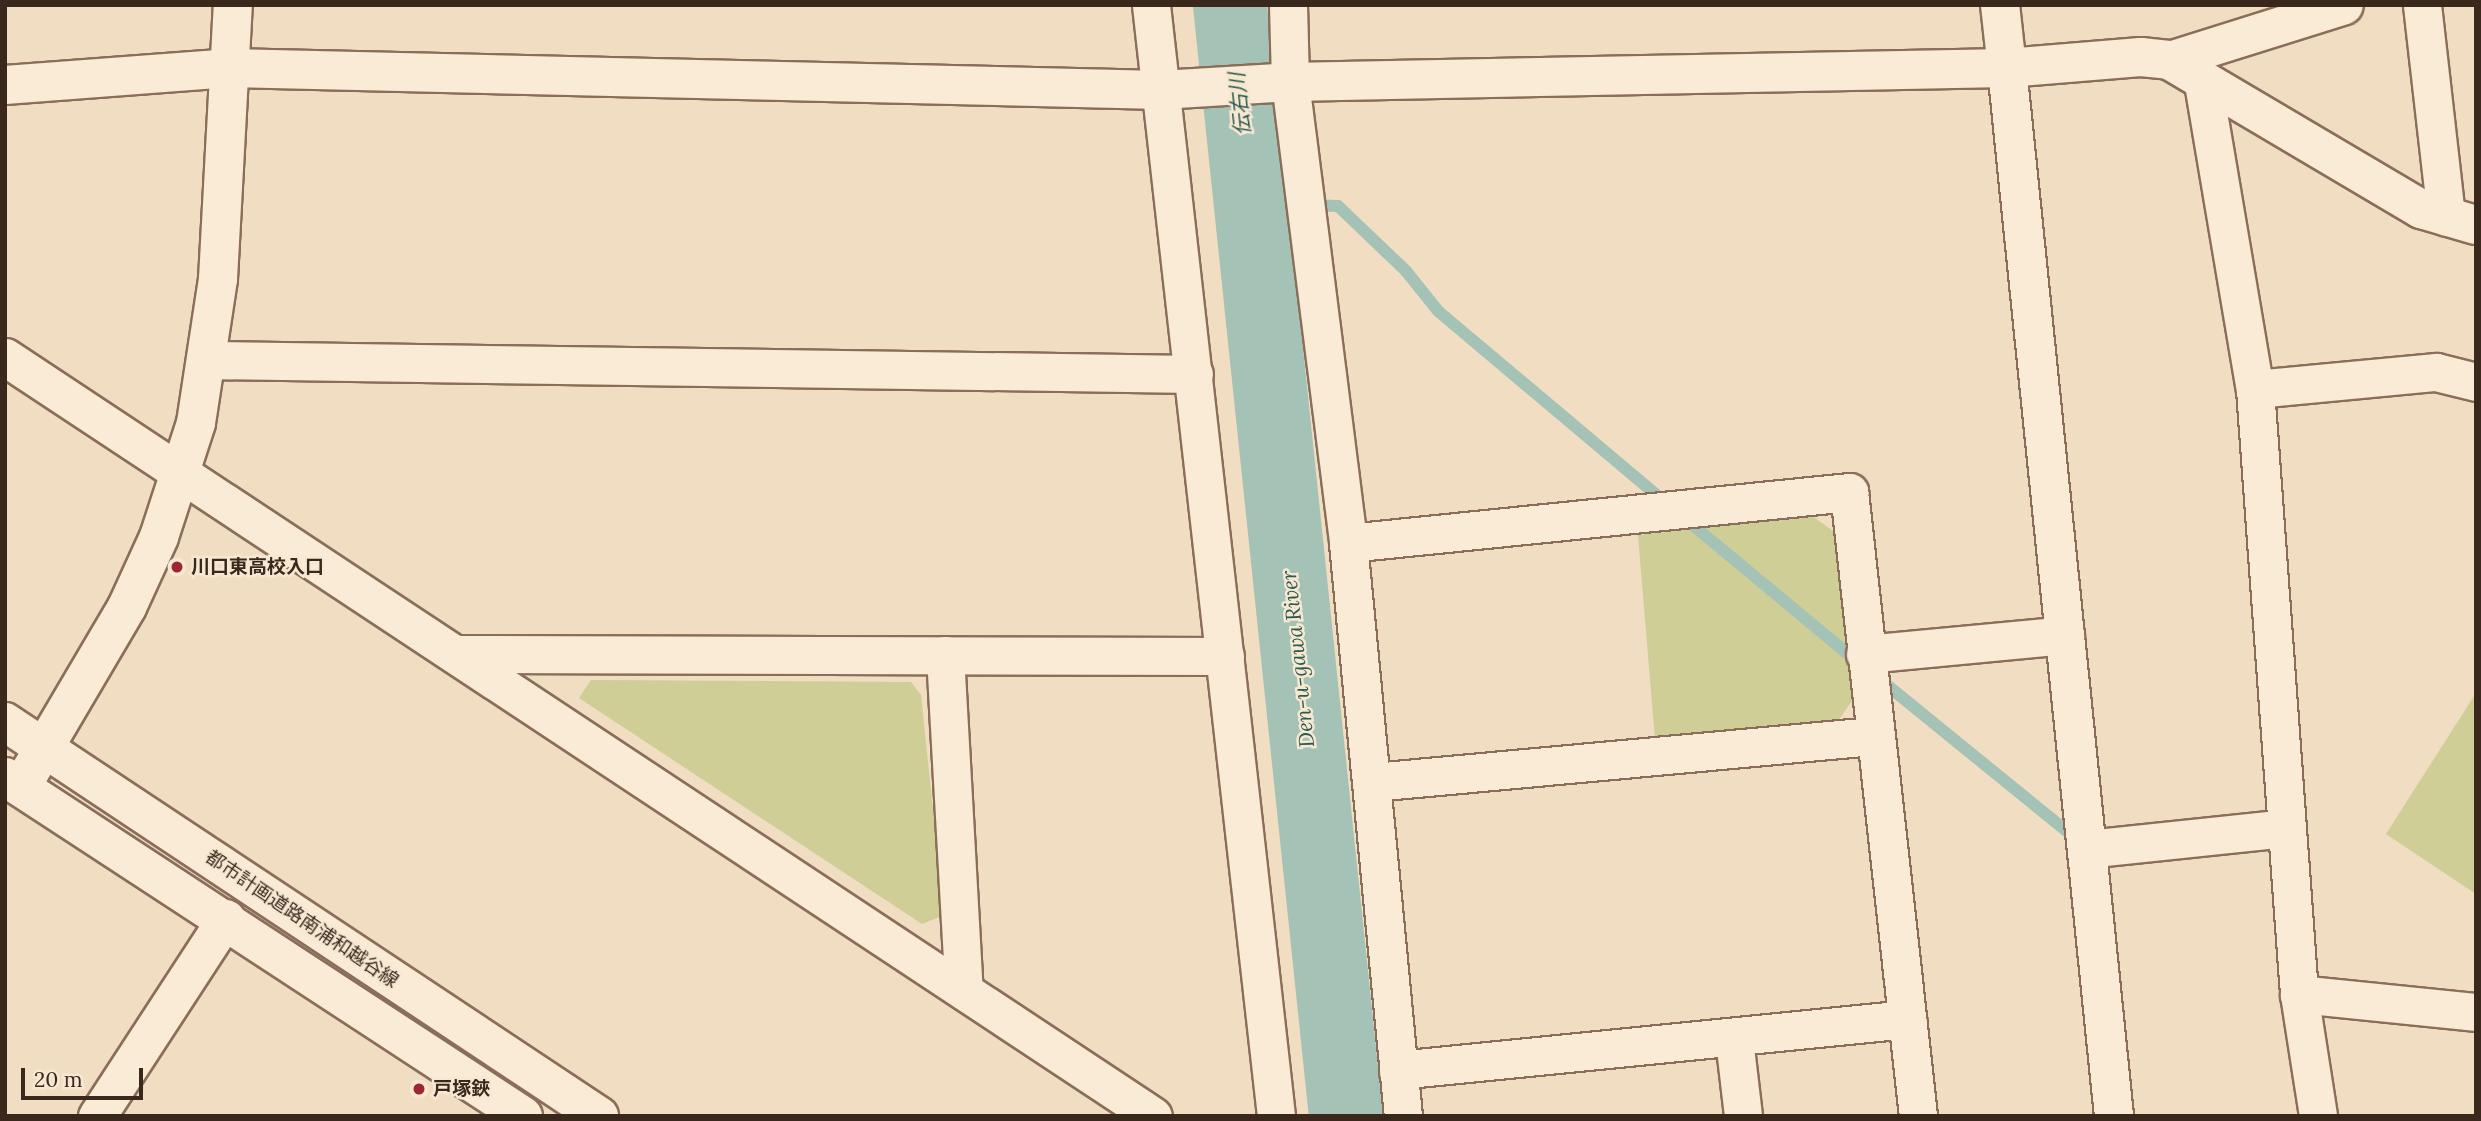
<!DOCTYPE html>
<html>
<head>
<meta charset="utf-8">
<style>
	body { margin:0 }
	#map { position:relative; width:2481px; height:1121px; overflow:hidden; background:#f0ddc2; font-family:Lora,"Noto Sans JP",serif }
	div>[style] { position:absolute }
	.green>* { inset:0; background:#cece96 }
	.stream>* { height:12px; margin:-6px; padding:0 6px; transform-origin:6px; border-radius:6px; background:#a5c2b6 }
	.river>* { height:74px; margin:-37px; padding:0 37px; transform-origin:37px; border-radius:37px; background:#a5c2b6 }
	.roads { filter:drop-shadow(2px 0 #8a6e59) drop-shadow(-2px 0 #8a6e59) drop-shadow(0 2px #8a6e59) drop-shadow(0 -2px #8a6e59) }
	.street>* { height:37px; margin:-18.5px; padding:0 18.5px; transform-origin:18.5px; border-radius:18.5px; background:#faebd6 }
	.secondary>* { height:38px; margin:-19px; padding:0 19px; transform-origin:19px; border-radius:19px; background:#faebd6 }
	.dots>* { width:19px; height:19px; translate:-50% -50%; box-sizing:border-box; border:4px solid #f7e8d2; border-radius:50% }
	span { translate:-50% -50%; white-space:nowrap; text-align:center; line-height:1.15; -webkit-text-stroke:5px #f7e8d2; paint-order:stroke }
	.poi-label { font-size:19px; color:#3a281d; font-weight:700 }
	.left { translate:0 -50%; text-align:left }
	.street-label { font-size:19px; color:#3a281d }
	.water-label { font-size:21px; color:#2c5a52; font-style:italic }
	.frame { position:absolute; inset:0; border:7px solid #3a281d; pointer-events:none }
	.scale { position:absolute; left:21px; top:1068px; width:122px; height:32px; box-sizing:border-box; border:4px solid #3a281d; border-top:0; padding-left:9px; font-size:21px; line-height:24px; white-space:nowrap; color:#3a281d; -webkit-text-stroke:5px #f7e8d2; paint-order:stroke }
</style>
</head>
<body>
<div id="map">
	<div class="green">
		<div style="clip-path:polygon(1812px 516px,1839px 535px,1854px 698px,1838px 721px,1655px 739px,1638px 535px)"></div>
		<div style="clip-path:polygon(591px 680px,911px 682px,921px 695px,944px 915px,922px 924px,579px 698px)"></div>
		<div style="clip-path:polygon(2476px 693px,2476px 894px,2386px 834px)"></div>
	</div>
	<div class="stream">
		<div style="left:1250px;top:203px;width:88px;rotate:2deg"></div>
		<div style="left:1338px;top:206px;width:94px;rotate:43.7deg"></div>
		<div style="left:1406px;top:271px;width:51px;rotate:51.3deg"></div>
		<div style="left:1438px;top:311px;width:298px;rotate:40.1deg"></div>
		<div style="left:1683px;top:517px;width:230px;rotate:39.7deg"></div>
		<div style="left:1877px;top:677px;width:246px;rotate:39.1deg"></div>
	</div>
	<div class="river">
		<div style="left:1230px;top:5px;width:1117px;rotate:84.04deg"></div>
	</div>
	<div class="roads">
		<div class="street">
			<div style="left:1151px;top:5px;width:1118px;rotate:83.58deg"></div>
			<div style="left:1288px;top:5px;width:77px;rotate:88.5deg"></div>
			<div style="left:1290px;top:82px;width:465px;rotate:82.8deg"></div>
			<div style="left:1348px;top:543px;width:576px;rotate:84.52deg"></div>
			<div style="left:2422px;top:5px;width:213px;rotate:83.5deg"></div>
			<div style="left:2169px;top:60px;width:183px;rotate:-17.4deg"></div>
			<div style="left:2203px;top:83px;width:310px;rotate:80.4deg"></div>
			<div style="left:2255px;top:389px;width:182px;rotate:-5.4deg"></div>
			<div style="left:2436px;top:372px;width:41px;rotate:14deg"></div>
			<div style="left:5px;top:357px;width:1376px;rotate:33.47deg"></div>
			<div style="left:207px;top:360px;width:987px;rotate:0.81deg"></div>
			<div style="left:2255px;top:389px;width:607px;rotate:85.84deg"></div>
			<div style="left:2299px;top:994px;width:123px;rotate:81.1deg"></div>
			<div style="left:1348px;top:543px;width:504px;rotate:-5.81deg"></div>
			<div style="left:1849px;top:492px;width:628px;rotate:83.69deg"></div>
			<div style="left:459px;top:654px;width:766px;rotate:0.15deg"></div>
			<div style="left:1865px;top:654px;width:201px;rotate:-5.4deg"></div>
			<div style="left:945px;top:655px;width:336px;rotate:86.8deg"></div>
			<div style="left:1373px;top:782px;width:502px;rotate:-5.26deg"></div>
			<div style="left:2087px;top:849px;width:200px;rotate:-6deg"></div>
			<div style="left:2299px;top:994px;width:178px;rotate:5.8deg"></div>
			<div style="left:1734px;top:1039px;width:78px;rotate:83.3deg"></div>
			<div style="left:1398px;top:1070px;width:512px;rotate:-5.72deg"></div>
			<div style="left:97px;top:1116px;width:236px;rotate:-56.9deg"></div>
		</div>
		<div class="secondary">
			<div style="left:5px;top:85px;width:225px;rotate:-4.3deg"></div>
			<div style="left:229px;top:68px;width:932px;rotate:1.35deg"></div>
			<div style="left:1161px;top:90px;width:129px;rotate:-3.5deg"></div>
			<div style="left:1290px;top:82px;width:717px;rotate:-1.12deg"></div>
			<div style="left:2007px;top:68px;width:63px;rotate:-96.3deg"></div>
			<div style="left:5px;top:722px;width:713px;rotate:33.56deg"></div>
			<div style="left:5px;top:777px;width:619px;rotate:33.2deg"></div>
			<div style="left:21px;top:787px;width:209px;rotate:-59.5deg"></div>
			<div style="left:127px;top:607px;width:77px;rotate:-65.4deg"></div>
			<div style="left:159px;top:537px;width:120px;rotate:-72deg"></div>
			<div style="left:196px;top:423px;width:146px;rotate:-81.3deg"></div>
			<div style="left:218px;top:279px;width:274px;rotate:-86.9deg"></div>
			<div style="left:2114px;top:1116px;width:1053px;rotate:-95.83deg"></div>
			<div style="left:2007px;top:68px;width:134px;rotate:-4.7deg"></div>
			<div style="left:2141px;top:57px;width:28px;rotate:6deg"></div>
			<div style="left:2169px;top:60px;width:293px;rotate:30.6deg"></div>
			<div style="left:2421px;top:209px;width:57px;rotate:16.2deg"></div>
		</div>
	</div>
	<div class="dots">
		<div style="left:177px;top:567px;background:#9b2734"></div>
		<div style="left:419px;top:1089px;background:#9b2734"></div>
	</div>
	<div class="poi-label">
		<span class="left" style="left:191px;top:567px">川口東高校入口</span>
		<span class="left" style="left:433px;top:1089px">戸塚鋏</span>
	</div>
	<div class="street-label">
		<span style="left:302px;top:919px;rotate:34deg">都市計画道路南浦和越谷線</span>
	</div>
	<div class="water-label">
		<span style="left:1240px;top:104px;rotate:-96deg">伝右川</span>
		<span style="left:1298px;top:659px;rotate:-96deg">Den-u-gawa River</span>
	</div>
	<div class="frame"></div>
	<div class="scale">20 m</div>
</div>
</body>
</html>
